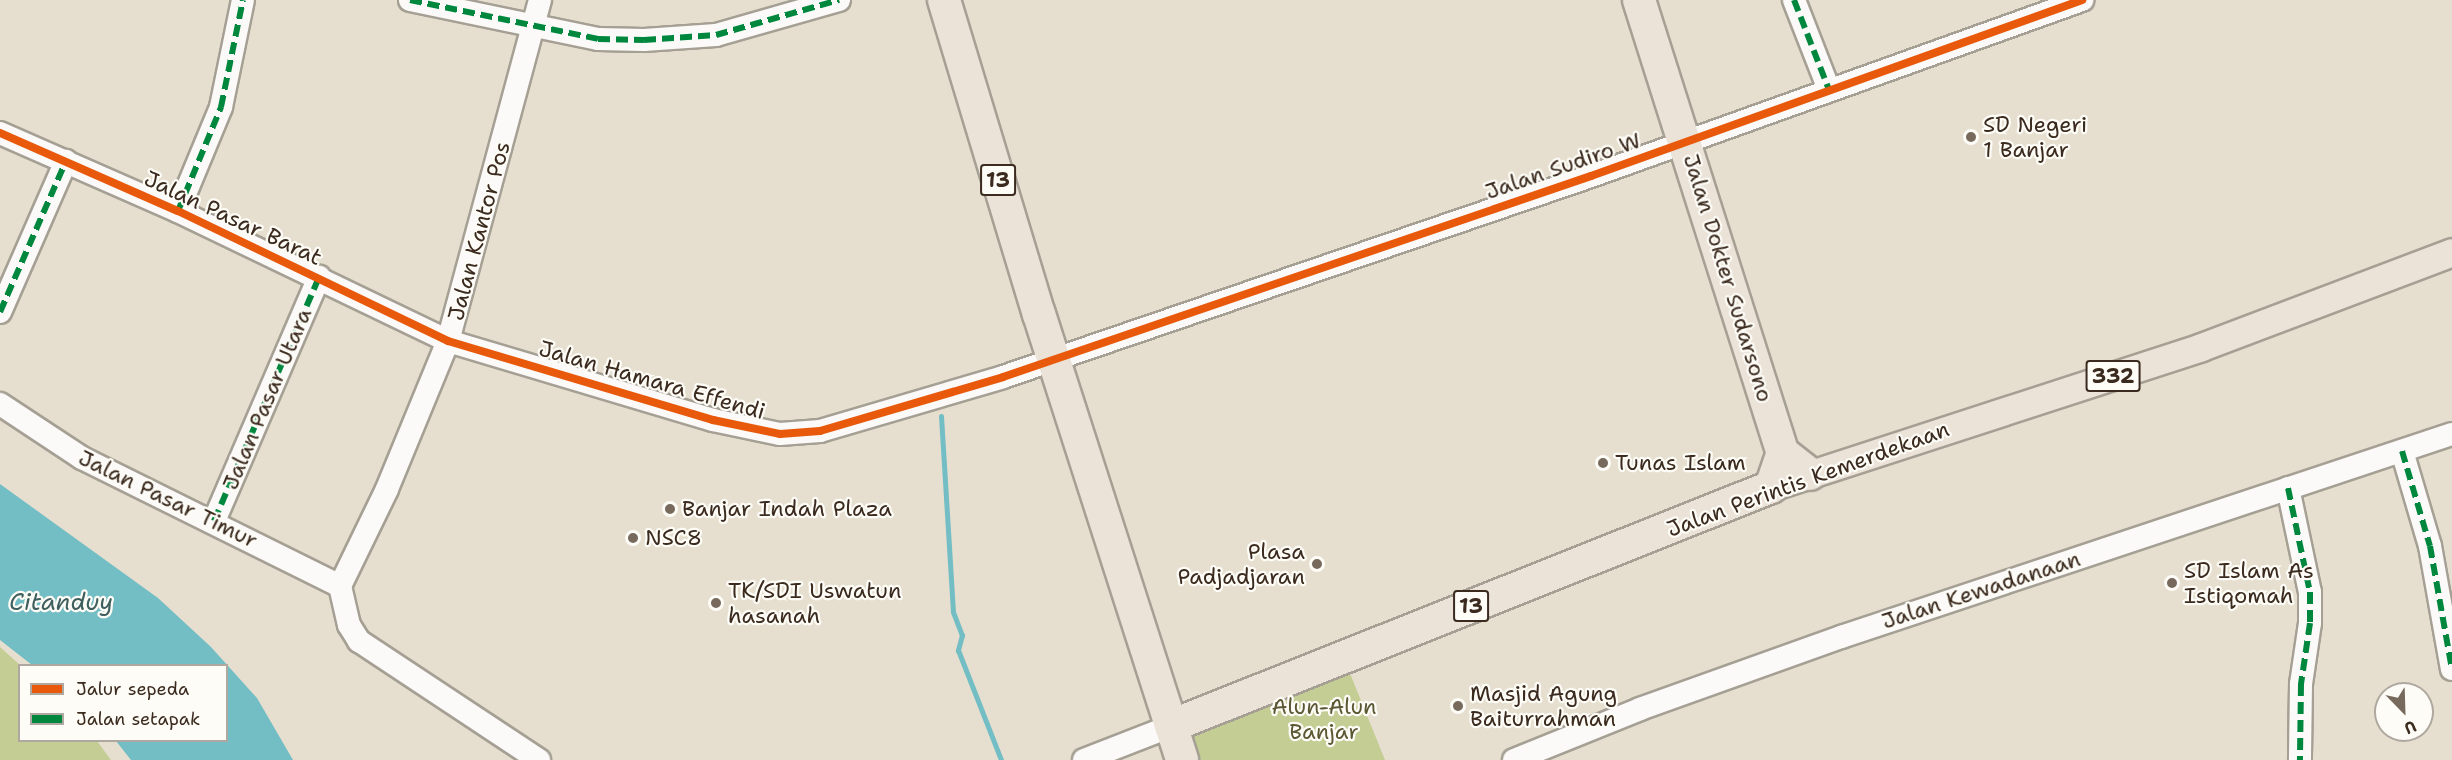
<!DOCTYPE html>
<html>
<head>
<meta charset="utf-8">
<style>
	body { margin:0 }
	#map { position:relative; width:2452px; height:760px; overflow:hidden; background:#e6dfcf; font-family:"Shantell Sans",sans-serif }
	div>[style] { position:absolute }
	.green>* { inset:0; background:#c3cd94 }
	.water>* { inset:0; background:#73bdc4 }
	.stream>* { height:5px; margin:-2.5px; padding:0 2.5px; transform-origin:2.5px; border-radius:2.5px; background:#73bdc4 }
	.roads { filter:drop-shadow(2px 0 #a59f94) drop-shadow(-2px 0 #a59f94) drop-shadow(0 2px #a59f94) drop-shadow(0 -2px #a59f94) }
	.minor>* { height:22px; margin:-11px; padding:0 11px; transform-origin:11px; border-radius:11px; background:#fbfaf8 }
	.major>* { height:27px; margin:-13.5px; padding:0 13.5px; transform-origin:13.5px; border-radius:13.5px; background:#ebe2d8 }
	.highway>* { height:32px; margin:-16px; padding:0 16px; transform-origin:16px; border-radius:16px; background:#ebe2d8 }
	.quiet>* { height:6px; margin-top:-3px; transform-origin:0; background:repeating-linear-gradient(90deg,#00873e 0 12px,transparent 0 18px) }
	.cycleway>* { height:8px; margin:-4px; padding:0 4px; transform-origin:4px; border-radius:4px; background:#e8590c }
	.dots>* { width:16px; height:16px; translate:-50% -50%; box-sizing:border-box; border:3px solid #fdfcf7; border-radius:50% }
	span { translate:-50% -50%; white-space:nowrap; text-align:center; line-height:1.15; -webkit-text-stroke:4.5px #fdfcf7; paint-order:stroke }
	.shield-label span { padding:2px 4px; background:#fdfcf7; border:2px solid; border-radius:4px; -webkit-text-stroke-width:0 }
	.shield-label { font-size:21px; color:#3b2a1e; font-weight:700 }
	.poi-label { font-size:22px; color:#3b2a1e }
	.left { translate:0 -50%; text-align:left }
	.right { translate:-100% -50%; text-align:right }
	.street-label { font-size:22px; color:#3b2a1e }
	.park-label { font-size:22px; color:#5b5733 }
	.water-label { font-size:24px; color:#3e5f5e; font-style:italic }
	.legend { position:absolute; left:18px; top:664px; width:210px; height:78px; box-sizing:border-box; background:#fdfcf7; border:2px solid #afa8a0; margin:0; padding:8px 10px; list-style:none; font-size:18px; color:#3b2a1e }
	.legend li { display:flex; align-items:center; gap:12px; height:30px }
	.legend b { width:30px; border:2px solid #afa8a0 }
	.north { position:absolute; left:2374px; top:682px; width:60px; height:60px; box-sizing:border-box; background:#fdfcf7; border:2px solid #afa8a0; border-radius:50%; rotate:157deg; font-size:16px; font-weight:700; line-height:24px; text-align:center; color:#3b2a1e }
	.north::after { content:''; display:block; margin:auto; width:21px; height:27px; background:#77695c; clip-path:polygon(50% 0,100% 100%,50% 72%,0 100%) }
</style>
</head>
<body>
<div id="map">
	<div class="green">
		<div style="clip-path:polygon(0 647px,20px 665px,20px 740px,97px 741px,111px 760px,0 760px)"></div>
		<div style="clip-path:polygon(1347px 666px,1385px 760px,1190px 760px,1179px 733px)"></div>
	</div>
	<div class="water">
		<div style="clip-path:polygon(0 484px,158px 598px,211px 647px,257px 698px,293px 760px,131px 760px,116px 741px,226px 740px,226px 666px,32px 665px,0 640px)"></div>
	</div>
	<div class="stream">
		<div style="left:941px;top:416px;width:196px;rotate:86.5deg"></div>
		<div style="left:953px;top:612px;width:25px;rotate:69deg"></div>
		<div style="left:962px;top:635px;width:16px;rotate:105deg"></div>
		<div style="left:958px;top:650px;width:118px;rotate:68.6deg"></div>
	</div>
	<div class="roads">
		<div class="minor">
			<div style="left:410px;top:0;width:192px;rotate:11.7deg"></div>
			<div style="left:598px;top:39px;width:46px;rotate:1.2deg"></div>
			<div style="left:644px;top:40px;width:72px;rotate:-4deg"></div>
			<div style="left:716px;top:35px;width:128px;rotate:-15.9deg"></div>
			<div style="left:1794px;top:0;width:97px;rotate:68.7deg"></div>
			<div style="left:0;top:133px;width:194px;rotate:23.7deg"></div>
			<div style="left:178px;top:211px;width:300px;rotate:25.7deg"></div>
			<div style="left:448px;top:341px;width:277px;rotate:16.6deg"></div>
			<div style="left:713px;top:420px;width:68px;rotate:11.8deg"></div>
			<div style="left:780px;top:434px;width:40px;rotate:-4.3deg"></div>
			<div style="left:820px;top:431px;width:191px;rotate:-16.4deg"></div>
			<div style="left:1003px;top:377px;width:621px;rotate:-18.87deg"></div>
			<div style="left:1591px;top:176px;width:522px;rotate:-19.72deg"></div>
			<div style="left:178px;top:211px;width:113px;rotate:-67.5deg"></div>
			<div style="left:221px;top:107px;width:109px;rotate:-78.4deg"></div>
			<div style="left:0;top:312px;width:165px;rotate:-66.4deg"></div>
			<div style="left:0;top:404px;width:98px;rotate:33.4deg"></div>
			<div style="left:82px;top:458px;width:288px;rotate:26.4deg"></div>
			<div style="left:2402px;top:451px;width:99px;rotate:73.6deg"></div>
			<div style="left:2430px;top:546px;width:125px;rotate:79.9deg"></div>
			<div style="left:2288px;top:488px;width:106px;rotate:78.1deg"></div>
			<div style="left:2310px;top:592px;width:31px;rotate:90deg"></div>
			<div style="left:2310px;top:623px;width:62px;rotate:98.4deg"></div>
			<div style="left:2301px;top:684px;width:76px;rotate:90.8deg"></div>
			<div style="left:214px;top:521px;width:266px;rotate:-66.7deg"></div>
			<div style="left:340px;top:586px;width:108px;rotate:-64.1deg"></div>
			<div style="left:387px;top:489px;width:160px;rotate:-67.6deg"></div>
			<div style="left:448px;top:341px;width:353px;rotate:-74.9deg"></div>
			<div style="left:340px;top:586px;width:40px;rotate:77deg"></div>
			<div style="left:349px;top:625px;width:19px;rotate:58deg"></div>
			<div style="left:359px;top:641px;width:216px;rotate:33.5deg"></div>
			<div style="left:1084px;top:760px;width:93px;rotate:-21.3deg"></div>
			<div style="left:1514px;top:760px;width:136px;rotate:-22deg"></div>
			<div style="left:1640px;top:709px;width:214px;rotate:-19.7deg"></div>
			<div style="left:1841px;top:637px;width:644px;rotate:-18.38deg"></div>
		</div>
		<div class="major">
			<div style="left:1771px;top:487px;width:452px;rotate:-18deg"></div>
			<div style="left:2201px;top:347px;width:268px;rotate:-20.7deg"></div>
		</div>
		<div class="highway">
			<div style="left:944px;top:0;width:328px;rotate:73.2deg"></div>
			<div style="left:1039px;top:314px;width:468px;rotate:72.2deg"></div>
			<div style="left:1639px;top:0;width:475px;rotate:72.4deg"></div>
			<div style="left:1783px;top:453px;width:34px;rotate:38deg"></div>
			<div style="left:1171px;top:726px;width:646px;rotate:-21.72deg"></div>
			<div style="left:1771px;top:487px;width:36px;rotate:-71deg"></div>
		</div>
	</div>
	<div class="quiet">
		<div style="left:410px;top:0;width:192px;rotate:11.7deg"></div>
		<div style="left:598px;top:39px;width:46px;rotate:1.2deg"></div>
		<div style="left:644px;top:40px;width:72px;rotate:-4deg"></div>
		<div style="left:716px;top:35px;width:128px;rotate:-15.9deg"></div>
		<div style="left:1794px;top:0;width:97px;rotate:68.7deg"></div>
		<div style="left:178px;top:211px;width:113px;rotate:-67.5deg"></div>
		<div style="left:221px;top:107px;width:109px;rotate:-78.4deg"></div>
		<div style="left:0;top:312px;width:165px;rotate:-66.4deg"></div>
		<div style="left:2402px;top:451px;width:99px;rotate:73.6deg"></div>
		<div style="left:2430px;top:546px;width:125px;rotate:79.9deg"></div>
		<div style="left:2288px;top:488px;width:106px;rotate:78.1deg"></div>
		<div style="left:2310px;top:592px;width:31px;rotate:90deg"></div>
		<div style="left:2310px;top:623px;width:62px;rotate:98.4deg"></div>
		<div style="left:2301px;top:684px;width:76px;rotate:90.8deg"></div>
		<div style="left:214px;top:521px;width:266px;rotate:-66.7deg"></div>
	</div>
	<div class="cycleway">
		<div style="left:0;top:133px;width:194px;rotate:23.7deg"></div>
		<div style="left:178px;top:211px;width:300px;rotate:25.7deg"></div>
		<div style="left:448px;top:341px;width:277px;rotate:16.6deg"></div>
		<div style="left:713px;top:420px;width:68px;rotate:11.8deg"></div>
		<div style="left:780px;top:434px;width:40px;rotate:-4.3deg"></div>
		<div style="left:820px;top:431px;width:191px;rotate:-16.4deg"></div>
		<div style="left:1003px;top:377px;width:621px;rotate:-18.87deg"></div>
		<div style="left:1591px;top:176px;width:522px;rotate:-19.72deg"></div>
	</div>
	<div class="dots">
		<div style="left:1971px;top:137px;background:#77695c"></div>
		<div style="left:1603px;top:463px;background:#77695c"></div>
		<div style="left:670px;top:509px;background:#77695c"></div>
		<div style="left:633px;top:538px;background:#77695c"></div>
		<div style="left:1317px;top:564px;background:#77695c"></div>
		<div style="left:2172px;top:583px;background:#77695c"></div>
		<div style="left:716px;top:603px;background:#77695c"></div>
		<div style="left:1458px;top:706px;background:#77695c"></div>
	</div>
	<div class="shield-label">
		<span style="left:998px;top:180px">13</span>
		<span style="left:2113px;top:376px">332</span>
		<span style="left:1471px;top:606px">13</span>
	</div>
	<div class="poi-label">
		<span class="left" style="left:1983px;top:137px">SD Negeri<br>1 Banjar</span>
		<span class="left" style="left:1615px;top:463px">Tunas Islam</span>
		<span class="left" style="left:682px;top:509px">Banjar Indah Plaza</span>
		<span class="left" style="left:645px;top:538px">NSC8</span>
		<span class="right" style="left:1305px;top:564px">Plasa<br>Padjadjaran</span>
		<span class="left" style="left:2184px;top:583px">SD Islam As<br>Istiqomah</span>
		<span class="left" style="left:728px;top:603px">TK/SDI Uswatun<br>hasanah</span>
		<span class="left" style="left:1470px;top:706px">Masjid Agung<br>Baiturrahman</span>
	</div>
	<div class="street-label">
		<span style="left:1563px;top:166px;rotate:-19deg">Jalan Sudiro W</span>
		<span style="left:233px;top:218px;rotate:25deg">Jalan Pasar Barat</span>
		<span style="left:479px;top:231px;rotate:-75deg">Jalan Kantor Pos</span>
		<span style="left:1728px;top:278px;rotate:73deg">Jalan Dokter Sudarsono</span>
		<span style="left:652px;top:380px;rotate:16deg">Jalan Hamara Effendi</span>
		<span style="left:267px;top:399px;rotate:-67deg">Jalan Pasar Utara</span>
		<span style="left:1808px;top:479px;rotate:-20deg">Jalan Perintis Kemerdekaan</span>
		<span style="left:168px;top:499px;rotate:26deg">Jalan Pasar Timur</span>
		<span style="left:1981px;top:590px;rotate:-18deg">Jalan Kewadanaan</span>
	</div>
	<div class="park-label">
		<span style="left:1324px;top:719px">Alun-Alun<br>Banjar</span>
	</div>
	<div class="water-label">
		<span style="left:61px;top:603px">Citanduy</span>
	</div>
	<ul class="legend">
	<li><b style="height:8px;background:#e8590c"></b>Jalur sepeda</li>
	<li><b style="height:8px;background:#00873e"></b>Jalan setapak</li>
	</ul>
	<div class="north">U</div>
</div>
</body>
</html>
